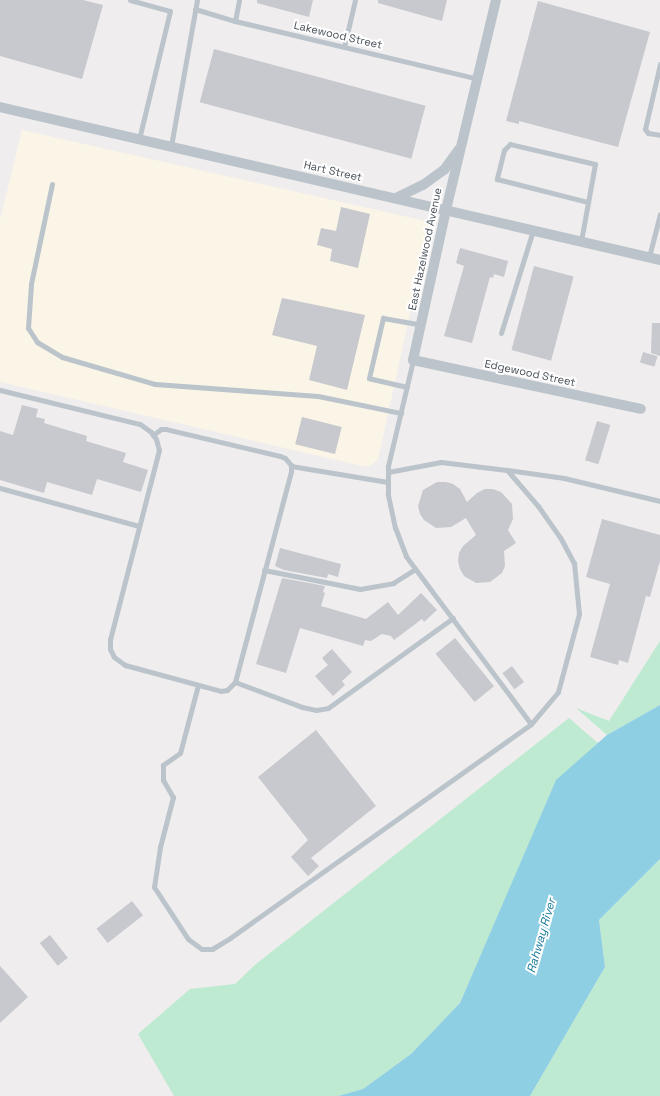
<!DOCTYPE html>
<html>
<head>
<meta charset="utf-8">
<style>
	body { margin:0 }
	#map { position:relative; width:660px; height:1096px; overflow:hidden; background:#efeded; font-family:"Space Grotesk",sans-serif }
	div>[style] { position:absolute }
	.commercial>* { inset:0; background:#faf5e7 }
	.green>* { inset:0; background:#beead1 }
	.water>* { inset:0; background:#8fcfe3 }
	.building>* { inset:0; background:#c7c9cf; transform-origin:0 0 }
	.lane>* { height:5px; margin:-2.5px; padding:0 2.5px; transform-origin:2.5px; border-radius:2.5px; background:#bcc4cb }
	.street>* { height:10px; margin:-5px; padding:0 5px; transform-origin:5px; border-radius:5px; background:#bcc4cb }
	span { translate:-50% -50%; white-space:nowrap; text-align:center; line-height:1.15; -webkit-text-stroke:4px #fff; paint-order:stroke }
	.street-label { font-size:11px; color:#474f58 }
	.water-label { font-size:12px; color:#187a9a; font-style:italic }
</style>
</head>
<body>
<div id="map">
	<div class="commercial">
		<div style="clip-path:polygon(22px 130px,430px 222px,378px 460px,369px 467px,358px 465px,0 382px,0 220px)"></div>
	</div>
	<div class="green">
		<div style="clip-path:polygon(660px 641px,660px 705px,607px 735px,576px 708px,609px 721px)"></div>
		<div style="clip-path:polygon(569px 718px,598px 743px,556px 781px,460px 1003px,411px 1054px,363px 1089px,338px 1096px,174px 1096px,138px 1034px,190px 989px,235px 984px,256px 964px)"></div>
		<div style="clip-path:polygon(660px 859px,660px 1096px,530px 1096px,605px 967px,599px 920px)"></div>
	</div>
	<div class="water">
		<div style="clip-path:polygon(660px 705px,660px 859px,599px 920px,605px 967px,530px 1096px,338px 1096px,363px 1089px,411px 1054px,460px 1003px,556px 780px,607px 735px)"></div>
	</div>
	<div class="building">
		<div style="clip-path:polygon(0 0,83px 0,103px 5px,82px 79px,0 56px)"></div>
		<div style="clip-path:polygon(257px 0,313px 0,309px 17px,257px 3px)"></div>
		<div style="clip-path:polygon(378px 0,447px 0,442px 21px,378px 3px)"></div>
		<div style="clip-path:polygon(538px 1px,650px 32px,618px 147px,519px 121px,519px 124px,506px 121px)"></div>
		<div style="left:214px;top:49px;width:219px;height:55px;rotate:15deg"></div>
		<div style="clip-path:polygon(341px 207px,370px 214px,358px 268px,330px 261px,332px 249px,317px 245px,321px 228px,336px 231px)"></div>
		<div style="clip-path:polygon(460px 248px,508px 261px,504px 277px,494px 274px,493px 278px,490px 277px,472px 343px,444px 336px,464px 266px,456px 263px)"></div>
		<div style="left:534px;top:266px;width:41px;height:87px;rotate:15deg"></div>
		<div style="clip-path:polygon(282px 298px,365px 315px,347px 390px,309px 380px,317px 346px,272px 335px)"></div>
		<div style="clip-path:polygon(652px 323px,660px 323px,660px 356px,651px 353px)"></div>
		<div style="left:643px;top:352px;width:15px;height:11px;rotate:16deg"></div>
		<div style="clip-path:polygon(22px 405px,38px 409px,36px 417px,45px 419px,44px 423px,87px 436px,86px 441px,126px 453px,123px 462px,148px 470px,141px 492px,97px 479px,92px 495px,47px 482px,44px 493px,0 480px,0 431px,13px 435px)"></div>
		<div style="left:302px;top:417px;width:41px;height:28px;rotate:14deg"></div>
		<div style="left:597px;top:421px;width:14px;height:41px;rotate:17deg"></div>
		<div style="clip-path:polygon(437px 482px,446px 482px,453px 484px,460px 489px,467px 502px,477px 493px,485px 489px,493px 489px,501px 492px,512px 504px,513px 519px,508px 530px,516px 543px,504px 551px,505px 566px,502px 573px,490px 582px,476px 583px,464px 576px,460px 569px,458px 561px,459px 553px,463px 546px,476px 535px,466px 518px,451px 527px,436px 528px,424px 520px,420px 514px,418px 506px,423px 490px)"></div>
		<div style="clip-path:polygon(602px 519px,660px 535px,660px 561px,650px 597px,646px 596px,628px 663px,619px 660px,618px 665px,590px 657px,610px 584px,586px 577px)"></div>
		<div style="clip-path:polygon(280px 548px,341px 564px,338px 577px,328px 574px,327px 578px,284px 570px,275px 566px)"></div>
		<div style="clip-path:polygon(282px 578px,325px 586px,323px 592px,325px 593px,321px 606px,366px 619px,388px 602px,398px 615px,421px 593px,437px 610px,424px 622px,422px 619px,394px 640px,391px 636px,382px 634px,371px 641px,365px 640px,363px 646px,300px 628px,286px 673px,256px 664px)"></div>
		<div style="left:455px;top:638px;width:62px;height:25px;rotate:51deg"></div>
		<div style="clip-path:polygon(332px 649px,352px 672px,342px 681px,345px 685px,333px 696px,315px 676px,328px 665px,322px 658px)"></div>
		<div style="left:512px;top:666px;width:20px;height:12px;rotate:53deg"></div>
		<div style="clip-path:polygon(316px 730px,376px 806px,311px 858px,319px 866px,308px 876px,291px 857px,308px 840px,258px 777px)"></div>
		<div style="left:132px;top:901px;width:18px;height:45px;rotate:52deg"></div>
		<div style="left:50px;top:935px;width:29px;height:13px;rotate:52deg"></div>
		<div style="clip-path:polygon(0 966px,28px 997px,0 1023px)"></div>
	</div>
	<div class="lane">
		<div style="left:130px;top:0;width:41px;rotate:15.4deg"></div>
		<div style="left:170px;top:11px;width:132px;rotate:103.6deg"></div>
		<div style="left:195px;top:9px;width:42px;rotate:16.7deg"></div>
		<div style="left:235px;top:21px;width:250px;rotate:13.4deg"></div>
		<div style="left:235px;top:21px;width:21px;rotate:-79deg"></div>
		<div style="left:344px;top:47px;width:48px;rotate:-76.8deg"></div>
		<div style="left:660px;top:64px;width:67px;rotate:103deg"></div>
		<div style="left:645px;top:129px;width:5px;rotate:53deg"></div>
		<div style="left:648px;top:133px;width:12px;rotate:9deg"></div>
		<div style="left:171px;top:146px;width:148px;rotate:-79.9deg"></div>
		<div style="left:52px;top:184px;width:102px;rotate:101.9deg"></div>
		<div style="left:31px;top:284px;width:44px;rotate:93.9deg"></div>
		<div style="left:28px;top:328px;width:17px;rotate:57deg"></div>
		<div style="left:37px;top:342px;width:29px;rotate:31deg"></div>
		<div style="left:62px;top:357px;width:97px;rotate:16.2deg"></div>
		<div style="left:155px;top:384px;width:163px;rotate:4.2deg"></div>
		<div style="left:318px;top:396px;width:85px;rotate:11.6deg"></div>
		<div style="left:581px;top:241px;width:78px;rotate:-79.7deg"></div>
		<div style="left:595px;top:164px;width:87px;rotate:-166.8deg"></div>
		<div style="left:510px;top:144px;width:8px;rotate:135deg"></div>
		<div style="left:504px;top:150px;width:30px;rotate:104deg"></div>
		<div style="left:497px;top:179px;width:94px;rotate:14.2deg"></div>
		<div style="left:649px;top:257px;width:44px;rotate:-75.7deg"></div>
		<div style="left:501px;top:333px;width:108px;rotate:-72.7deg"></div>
		<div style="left:407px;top:387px;width:39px;rotate:-167deg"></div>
		<div style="left:369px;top:378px;width:62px;rotate:-76.9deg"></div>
		<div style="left:383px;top:318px;width:39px;rotate:10deg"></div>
		<div style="left:0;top:390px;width:144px;rotate:13.7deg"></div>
		<div style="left:140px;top:424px;width:14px;rotate:36deg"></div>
		<div style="left:151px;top:432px;width:4px;rotate:56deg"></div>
		<div style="left:153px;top:435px;width:5px;rotate:53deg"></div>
		<div style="left:156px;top:439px;width:11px;rotate:75deg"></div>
		<div style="left:159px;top:450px;width:195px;rotate:104.5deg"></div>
		<div style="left:110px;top:639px;width:10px;rotate:90deg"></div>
		<div style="left:110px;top:649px;width:9px;rotate:63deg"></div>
		<div style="left:114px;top:657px;width:14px;rotate:36deg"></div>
		<div style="left:125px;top:665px;width:99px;rotate:15.2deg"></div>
		<div style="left:221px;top:691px;width:6px;rotate:-9deg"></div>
		<div style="left:227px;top:690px;width:11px;rotate:-45deg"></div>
		<div style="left:235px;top:682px;width:218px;rotate:-75.1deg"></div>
		<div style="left:291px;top:471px;width:6px;rotate:-90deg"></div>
		<div style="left:291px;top:465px;width:9px;rotate:-131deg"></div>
		<div style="left:285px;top:458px;width:5px;rotate:-158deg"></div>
		<div style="left:280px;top:456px;width:117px;rotate:-166.7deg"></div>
		<div style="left:166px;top:429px;width:5px;rotate:180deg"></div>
		<div style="left:161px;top:429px;width:10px;rotate:143deg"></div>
		<div style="left:291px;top:466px;width:98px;rotate:9.4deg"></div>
		<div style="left:507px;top:470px;width:58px;rotate:8deg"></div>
		<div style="left:564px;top:478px;width:99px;rotate:13.5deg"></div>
		<div style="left:388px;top:472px;width:54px;rotate:-10.7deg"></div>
		<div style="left:441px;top:462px;width:66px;rotate:6.9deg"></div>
		<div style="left:507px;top:470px;width:48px;rotate:49.3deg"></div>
		<div style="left:538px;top:506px;width:38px;rotate:55deg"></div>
		<div style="left:560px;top:537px;width:30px;rotate:62deg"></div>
		<div style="left:574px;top:563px;width:51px;rotate:84.4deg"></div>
		<div style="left:579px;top:614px;width:81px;rotate:105.1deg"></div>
		<div style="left:558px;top:692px;width:42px;rotate:130.2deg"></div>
		<div style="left:531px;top:724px;width:209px;rotate:-126.7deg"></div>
		<div style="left:406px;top:556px;width:30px;rotate:-111deg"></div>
		<div style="left:395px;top:528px;width:35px;rotate:-102deg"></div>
		<div style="left:388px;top:494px;width:28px;rotate:-90deg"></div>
		<div style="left:388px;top:466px;width:109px;rotate:-76.7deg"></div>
		<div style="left:0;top:488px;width:144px;rotate:15.3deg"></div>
		<div style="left:264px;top:570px;width:98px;rotate:11.2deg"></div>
		<div style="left:360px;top:589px;width:34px;rotate:-10deg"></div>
		<div style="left:393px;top:583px;width:26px;rotate:-32deg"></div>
		<div style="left:235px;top:682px;width:72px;rotate:20.5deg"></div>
		<div style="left:302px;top:707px;width:14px;rotate:12deg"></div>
		<div style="left:316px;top:710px;width:12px;rotate:-9deg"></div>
		<div style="left:328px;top:708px;width:154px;rotate:-35.8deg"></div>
		<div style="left:198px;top:685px;width:70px;rotate:104.8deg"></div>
		<div style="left:180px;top:753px;width:21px;rotate:145deg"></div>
		<div style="left:163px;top:765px;width:15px;rotate:90deg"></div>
		<div style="left:163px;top:780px;width:20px;rotate:60deg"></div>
		<div style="left:173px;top:797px;width:52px;rotate:104.6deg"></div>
		<div style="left:160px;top:847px;width:40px;rotate:98.5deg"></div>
		<div style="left:154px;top:887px;width:62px;rotate:56.8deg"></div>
		<div style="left:188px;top:939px;width:17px;rotate:36deg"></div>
		<div style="left:202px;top:949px;width:10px"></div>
		<div style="left:212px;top:949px;width:21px;rotate:-31deg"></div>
		<div style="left:230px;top:938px;width:369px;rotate:-35.4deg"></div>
	</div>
	<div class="street">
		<div style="left:496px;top:0;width:216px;rotate:103.4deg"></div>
		<div style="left:446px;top:210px;width:154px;rotate:102.4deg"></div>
		<div style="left:413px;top:360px;width:233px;rotate:12.1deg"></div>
		<div style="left:0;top:107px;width:678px;rotate:13.05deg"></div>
		<div style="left:396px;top:198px;width:30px;rotate:-26deg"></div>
		<div style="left:423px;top:185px;width:26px;rotate:-36deg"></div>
		<div style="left:444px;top:170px;width:26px;rotate:-54deg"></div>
	</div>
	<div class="street-label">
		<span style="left:338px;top:35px;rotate:13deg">Lakewood Street</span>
		<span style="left:333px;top:171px;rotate:13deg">Hart Street</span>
		<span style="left:425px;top:249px;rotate:-78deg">East Hazelwood Avenue</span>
		<span style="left:530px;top:373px;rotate:12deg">Edgewood Street</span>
	</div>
	<div class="water-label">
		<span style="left:542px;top:936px;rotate:-74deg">Rahway River</span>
	</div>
</div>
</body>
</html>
